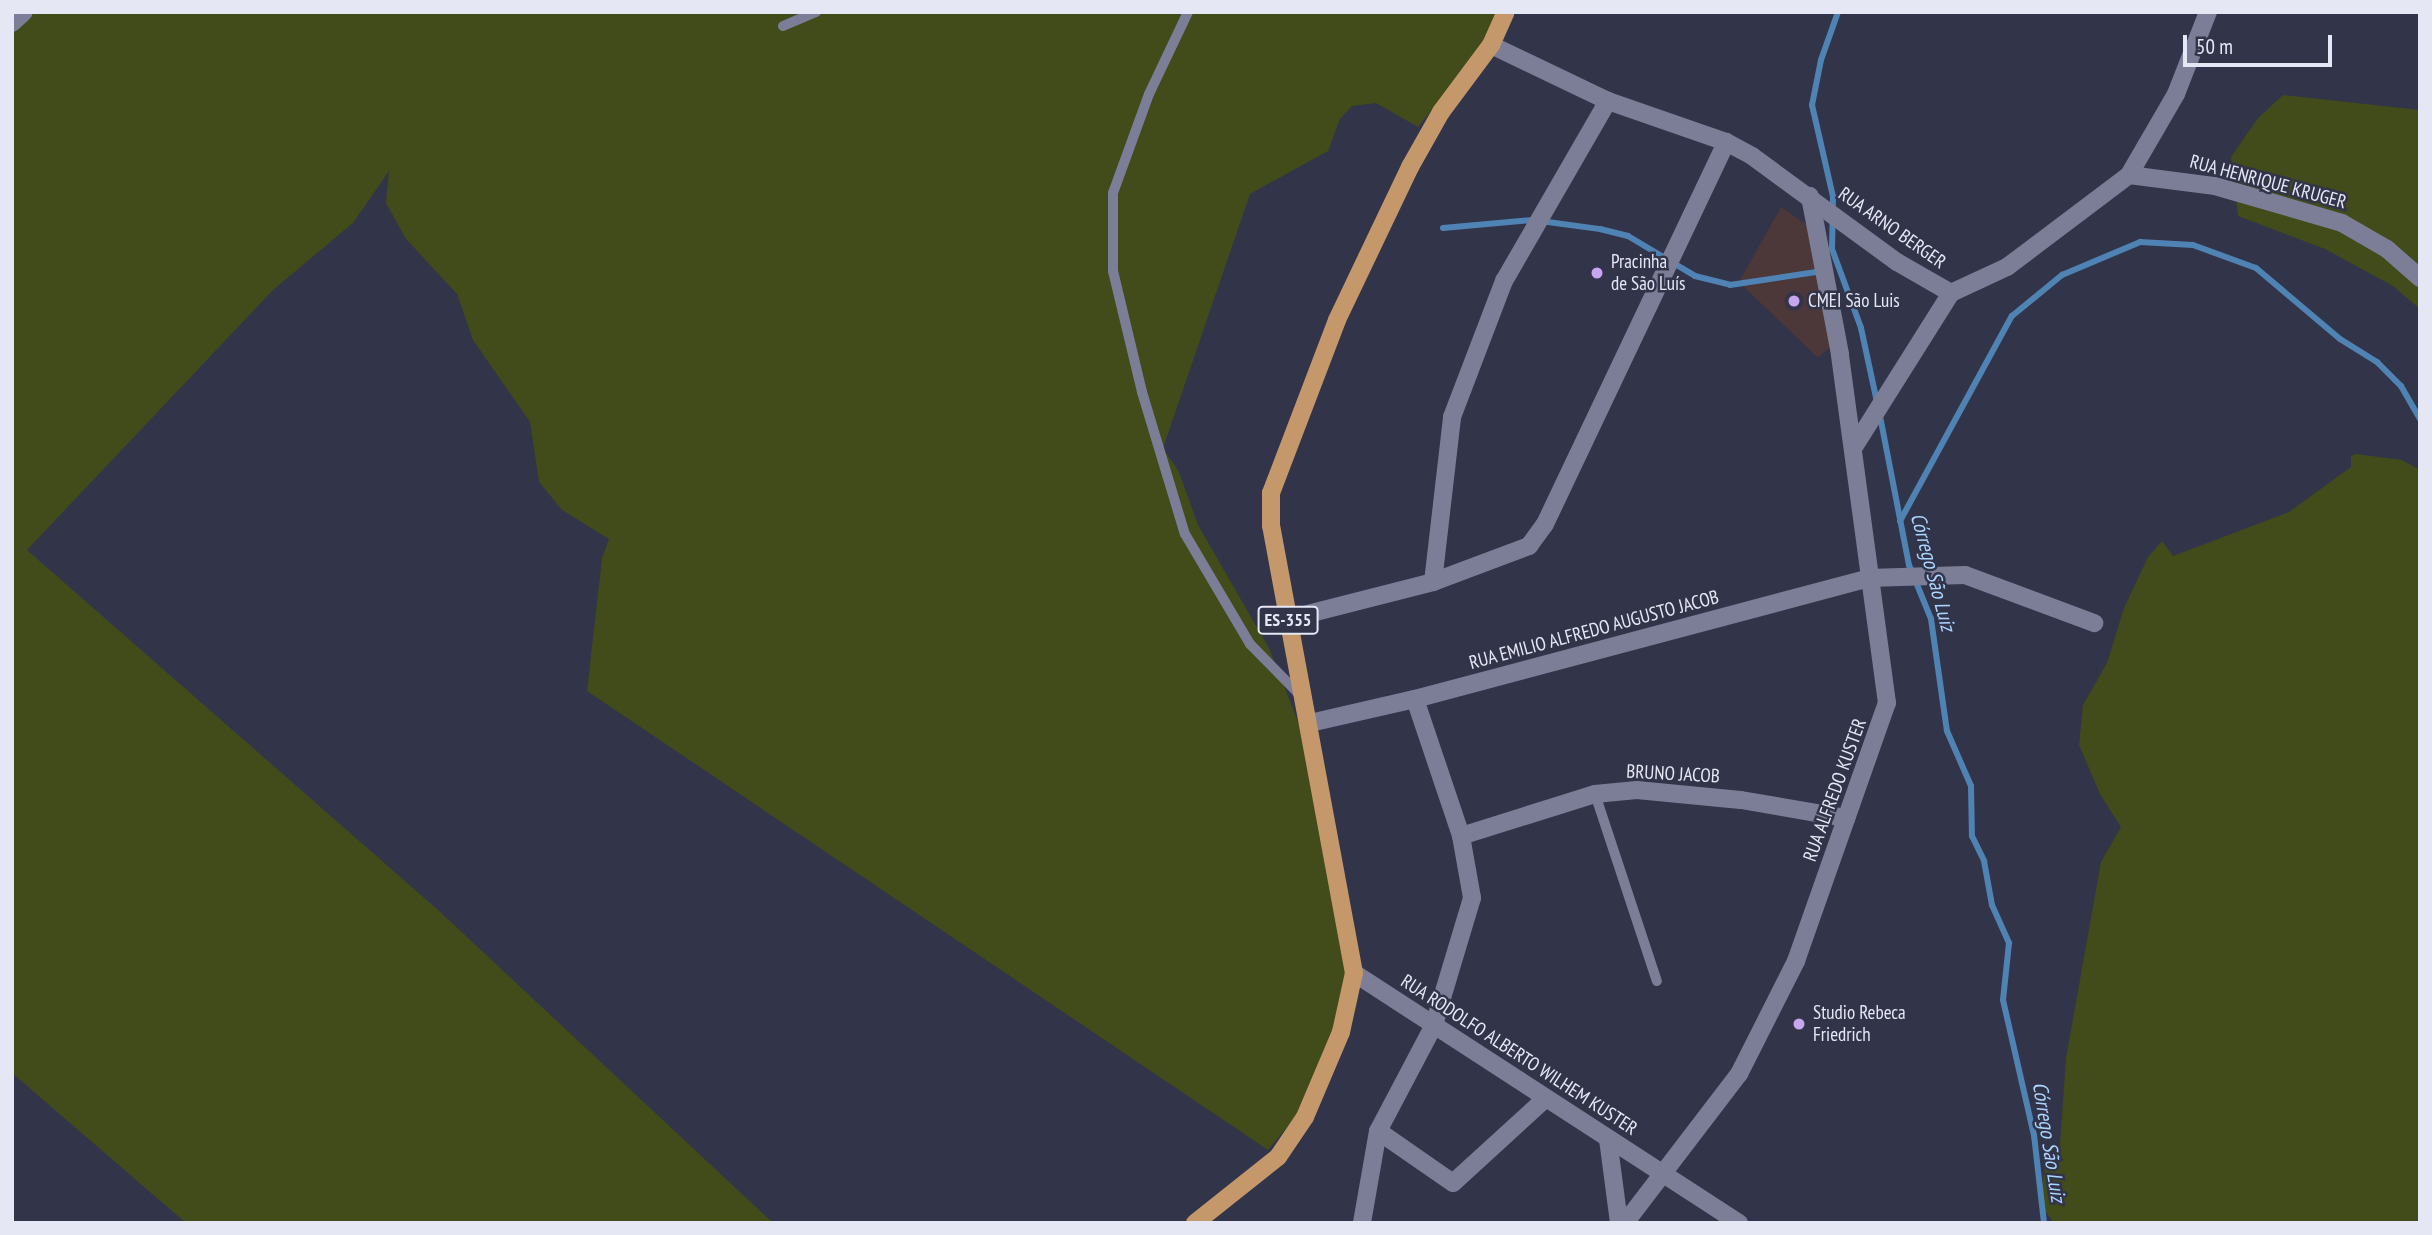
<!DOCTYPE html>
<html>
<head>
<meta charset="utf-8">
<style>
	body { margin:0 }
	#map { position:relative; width:2432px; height:1235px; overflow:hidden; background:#323449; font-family:"PT Sans Narrow",sans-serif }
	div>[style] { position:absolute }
	.education>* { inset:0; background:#4c3739 }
	.green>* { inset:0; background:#424b1a }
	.stream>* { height:6px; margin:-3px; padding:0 3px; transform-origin:3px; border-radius:3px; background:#4f83b4 }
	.lane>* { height:10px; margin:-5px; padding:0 5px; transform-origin:5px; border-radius:5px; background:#7c7e97 }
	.street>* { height:18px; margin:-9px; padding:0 9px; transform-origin:9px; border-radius:9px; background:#7c7e97 }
	.secondary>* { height:18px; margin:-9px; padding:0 9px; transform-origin:9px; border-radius:9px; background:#7c7e97 }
	.primary>* { height:18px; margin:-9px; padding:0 9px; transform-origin:9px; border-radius:9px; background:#c5986b }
	.dots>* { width:19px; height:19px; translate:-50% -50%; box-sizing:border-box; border:4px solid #323449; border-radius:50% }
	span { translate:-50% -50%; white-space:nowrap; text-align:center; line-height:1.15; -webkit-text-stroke:5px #323449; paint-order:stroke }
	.shield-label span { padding:2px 5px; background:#323449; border:2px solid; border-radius:5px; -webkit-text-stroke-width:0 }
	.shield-label { font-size:18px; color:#e6e7f5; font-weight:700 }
	.street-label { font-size:19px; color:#e6e7f5 }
	.poi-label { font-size:19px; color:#e6e7f5 }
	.left { translate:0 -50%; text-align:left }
	.water-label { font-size:21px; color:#aad5ff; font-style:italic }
	.frame { position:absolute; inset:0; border:14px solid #e6e7f5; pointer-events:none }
	.scale { position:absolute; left:2183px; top:35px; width:149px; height:32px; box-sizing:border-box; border:4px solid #e6e7f5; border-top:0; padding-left:9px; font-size:21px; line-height:24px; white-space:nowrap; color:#e6e7f5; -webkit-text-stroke:5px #323449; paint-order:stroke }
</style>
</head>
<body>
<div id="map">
	<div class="education">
		<div style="clip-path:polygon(1781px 207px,1806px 224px,1840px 338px,1818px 358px,1739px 282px)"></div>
	</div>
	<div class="green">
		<div style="clip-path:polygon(31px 12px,1510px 12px,1418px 127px,1376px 103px,1352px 106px,1340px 119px,1328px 151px,1250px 194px,1163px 448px,1179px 472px,1198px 525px,1270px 650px,1314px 763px,1349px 954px,1342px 1019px,1299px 1113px,1268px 1150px,587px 691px,602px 558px,609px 539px,562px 510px,539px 482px,530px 422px,473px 340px,457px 294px,406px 239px,386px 203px,389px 171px,353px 223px,273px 290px,27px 550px,437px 909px,773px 1223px,186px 1223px,12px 1073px,12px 29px)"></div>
		<div style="clip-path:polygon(2283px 95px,2420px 110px,2420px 309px,2393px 286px,2325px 249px,2238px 216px,2231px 157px,2258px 118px)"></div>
		<div style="clip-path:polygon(2356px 454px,2402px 460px,2420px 470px,2420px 1223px,2054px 1223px,2040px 1204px,2045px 1166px,2060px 1145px,2066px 1058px,2101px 862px,2121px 827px,2101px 796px,2079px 745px,2083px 705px,2107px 663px,2124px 608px,2148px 557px,2162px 541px,2173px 556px,2289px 512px,2351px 467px,2351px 456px)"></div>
	</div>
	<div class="stream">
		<div style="left:1838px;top:12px;width:51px;rotate:109.5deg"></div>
		<div style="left:1821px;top:60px;width:46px;rotate:101.3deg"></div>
		<div style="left:1812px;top:105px;width:94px;rotate:77.1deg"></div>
		<div style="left:1833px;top:197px;width:52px;rotate:91.1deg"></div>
		<div style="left:1832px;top:249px;width:84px;rotate:69.8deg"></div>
		<div style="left:1861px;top:328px;width:76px;rotate:77.8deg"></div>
		<div style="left:1443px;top:228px;width:90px;rotate:-5.1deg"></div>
		<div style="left:1533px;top:220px;width:68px;rotate:7.7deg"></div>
		<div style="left:1600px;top:229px;width:29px;rotate:14deg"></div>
		<div style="left:1628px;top:236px;width:78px;rotate:30.8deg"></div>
		<div style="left:1695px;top:276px;width:36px;rotate:14deg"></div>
		<div style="left:1730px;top:285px;width:94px;rotate:-8.6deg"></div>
		<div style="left:1880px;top:416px;width:152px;rotate:79deg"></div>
		<div style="left:1909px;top:565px;width:58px;rotate:67.8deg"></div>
		<div style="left:1931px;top:619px;width:113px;rotate:81.9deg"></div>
		<div style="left:1947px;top:731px;width:60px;rotate:66.4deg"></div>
		<div style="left:1971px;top:786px;width:50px;rotate:88.9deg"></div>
		<div style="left:1972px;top:836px;width:28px;rotate:64deg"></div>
		<div style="left:1984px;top:861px;width:45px;rotate:79.7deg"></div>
		<div style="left:1992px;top:905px;width:42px;rotate:65.9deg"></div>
		<div style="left:2009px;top:943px;width:57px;rotate:96deg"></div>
		<div style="left:2003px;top:1000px;width:139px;rotate:77.1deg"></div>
		<div style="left:2034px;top:1135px;width:89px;rotate:83.5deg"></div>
		<div style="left:1900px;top:521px;width:234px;rotate:-61.4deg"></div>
		<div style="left:2012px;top:316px;width:65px;rotate:-39.4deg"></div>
		<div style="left:2062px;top:275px;width:85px;rotate:-22.9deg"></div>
		<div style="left:2140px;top:242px;width:53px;rotate:3.2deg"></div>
		<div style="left:2193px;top:245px;width:67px;rotate:20.1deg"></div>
		<div style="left:2256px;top:268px;width:110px;rotate:40.2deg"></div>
		<div style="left:2340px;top:339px;width:44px;rotate:31.9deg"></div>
		<div style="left:2377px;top:362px;width:34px;rotate:45deg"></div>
		<div style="left:2401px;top:386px;width:38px;rotate:60deg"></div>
	</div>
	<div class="lane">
		<div style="left:1188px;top:12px;width:91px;rotate:115.4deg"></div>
		<div style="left:1149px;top:94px;width:105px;rotate:110deg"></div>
		<div style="left:1113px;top:193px;width:78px;rotate:90deg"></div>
		<div style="left:1113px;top:271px;width:124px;rotate:76.5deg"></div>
		<div style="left:1142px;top:392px;width:148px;rotate:73.2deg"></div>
		<div style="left:1185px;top:534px;width:128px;rotate:59.4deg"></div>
		<div style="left:1250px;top:644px;width:71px;rotate:45.6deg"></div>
		<div style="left:783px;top:26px;width:36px;rotate:-23deg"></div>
		<div style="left:1595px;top:794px;width:197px;rotate:71.7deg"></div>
	</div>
	<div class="street">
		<div style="left:1491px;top:45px;width:130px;rotate:25.6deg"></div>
		<div style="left:1608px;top:101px;width:125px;rotate:19.2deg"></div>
		<div style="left:1726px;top:142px;width:30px;rotate:28deg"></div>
		<div style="left:1752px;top:156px;width:180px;rotate:36.2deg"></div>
		<div style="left:1897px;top:262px;width:62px;rotate:29.9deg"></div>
		<div style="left:1951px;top:293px;width:62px;rotate:-24.9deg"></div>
		<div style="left:2007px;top:267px;width:153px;rotate:-37deg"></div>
		<div style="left:2129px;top:175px;width:94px;rotate:-59.9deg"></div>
		<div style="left:2176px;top:94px;width:88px;rotate:-68.7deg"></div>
		<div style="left:2129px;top:175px;width:87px;rotate:7.3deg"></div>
		<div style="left:2215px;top:186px;width:132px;rotate:16.2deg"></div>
		<div style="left:2342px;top:223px;width:52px;rotate:30deg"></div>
		<div style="left:2387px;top:249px;width:44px;rotate:41.3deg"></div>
		<div style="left:1854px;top:447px;width:182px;rotate:-57.8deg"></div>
		<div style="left:1433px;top:582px;width:166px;rotate:-83.4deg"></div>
		<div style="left:1452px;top:417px;width:146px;rotate:-69.1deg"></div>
		<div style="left:1504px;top:281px;width:208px;rotate:-60deg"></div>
		<div style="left:1288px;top:619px;width:150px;rotate:-14.3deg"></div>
		<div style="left:1433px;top:582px;width:103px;rotate:-20.6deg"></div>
		<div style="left:1529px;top:546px;width:27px;rotate:-54deg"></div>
		<div style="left:1545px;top:524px;width:423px;rotate:-64.6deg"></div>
		<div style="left:1415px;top:699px;width:145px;rotate:71.4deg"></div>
		<div style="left:1461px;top:836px;width:63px;rotate:79.9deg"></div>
		<div style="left:1472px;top:898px;width:133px;rotate:106.7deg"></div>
		<div style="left:1434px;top:1025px;width:364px;rotate:33deg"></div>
		<div style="left:1310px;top:723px;width:108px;rotate:-12.9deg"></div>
		<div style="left:1415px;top:699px;width:470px;rotate:-14.9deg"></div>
		<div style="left:1869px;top:578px;width:96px;rotate:-1.8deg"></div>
		<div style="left:1965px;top:575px;width:138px;rotate:20.4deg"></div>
		<div style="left:1461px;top:836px;width:140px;rotate:-17.4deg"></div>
		<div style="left:1595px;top:794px;width:42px;rotate:-5.4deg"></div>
		<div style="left:1637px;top:790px;width:104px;rotate:5.5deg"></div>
		<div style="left:1741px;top:800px;width:107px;rotate:9.7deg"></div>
		<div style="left:1378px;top:1131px;width:91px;rotate:34.7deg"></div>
		<div style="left:1453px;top:1183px;width:125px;rotate:-42.4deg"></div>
		<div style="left:1608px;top:1139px;width:85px;rotate:82.5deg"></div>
		<div style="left:1625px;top:1223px;width:188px;rotate:-52.6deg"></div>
		<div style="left:1739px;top:1074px;width:127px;rotate:-63.2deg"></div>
		<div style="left:1796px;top:961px;width:274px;rotate:-70.6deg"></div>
		<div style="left:1887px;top:703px;width:352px;rotate:-97.7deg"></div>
		<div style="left:1840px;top:354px;width:161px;rotate:-100.8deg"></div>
	</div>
	<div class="secondary">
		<div style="left:12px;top:23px;width:16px;rotate:-43deg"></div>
		<div style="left:1354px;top:973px;width:95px;rotate:33deg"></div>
		<div style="left:1434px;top:1025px;width:120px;rotate:117.8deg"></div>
		<div style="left:1378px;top:1131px;width:93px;rotate:99.9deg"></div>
	</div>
	<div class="primary">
		<div style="left:1195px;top:1223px;width:106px;rotate:-38.5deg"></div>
		<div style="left:1278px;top:1157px;width:48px;rotate:-56deg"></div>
		<div style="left:1305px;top:1117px;width:92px;rotate:-67deg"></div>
		<div style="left:1341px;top:1032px;width:60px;rotate:-77.6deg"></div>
		<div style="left:1354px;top:973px;width:455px;rotate:-100.5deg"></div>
		<div style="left:1271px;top:526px;width:33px;rotate:-90deg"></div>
		<div style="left:1271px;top:493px;width:185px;rotate:-69.1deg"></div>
		<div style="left:1337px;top:320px;width:170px;rotate:-64.5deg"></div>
		<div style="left:1410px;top:167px;width:63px;rotate:-60.6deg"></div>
		<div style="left:1441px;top:112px;width:84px;rotate:-53.3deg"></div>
		<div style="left:1491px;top:45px;width:36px;rotate:-66deg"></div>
	</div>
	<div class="dots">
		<div style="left:1597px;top:273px;background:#c7a6ef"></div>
		<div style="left:1794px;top:301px;background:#c7a6ef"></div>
		<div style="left:1799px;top:1024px;background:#c7a6ef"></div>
	</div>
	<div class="shield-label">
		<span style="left:1288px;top:620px">ES-355</span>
	</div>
	<div class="street-label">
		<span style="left:2268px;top:182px;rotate:15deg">RUA HENRIQUE KRUGER</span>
		<span style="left:1892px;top:228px;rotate:35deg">RUA ARNO BERGER</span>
		<span style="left:1594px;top:630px;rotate:-15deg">RUA EMILIO ALFREDO AUGUSTO JACOB</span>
		<span style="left:1673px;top:774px;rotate:3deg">BRUNO JACOB</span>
		<span style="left:1835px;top:790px;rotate:-70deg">RUA ALFREDO KUSTER</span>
		<span style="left:1519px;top:1055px;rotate:33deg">RUA RODOLFO ALBERTO WILHEM KUSTER</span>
	</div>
	<div class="poi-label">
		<span class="left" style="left:1611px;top:273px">Pracinha<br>de São Luís</span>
		<span class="left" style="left:1808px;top:301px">CMEI São Luis</span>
		<span class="left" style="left:1813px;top:1024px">Studio Rebeca<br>Friedrich</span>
	</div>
	<div class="water-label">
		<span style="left:1933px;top:572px;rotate:75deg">Córrego São Luiz</span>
		<span style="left:2049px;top:1142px;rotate:81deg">Córrego São Luiz</span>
	</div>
	<div class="frame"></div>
	<div class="scale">50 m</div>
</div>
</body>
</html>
